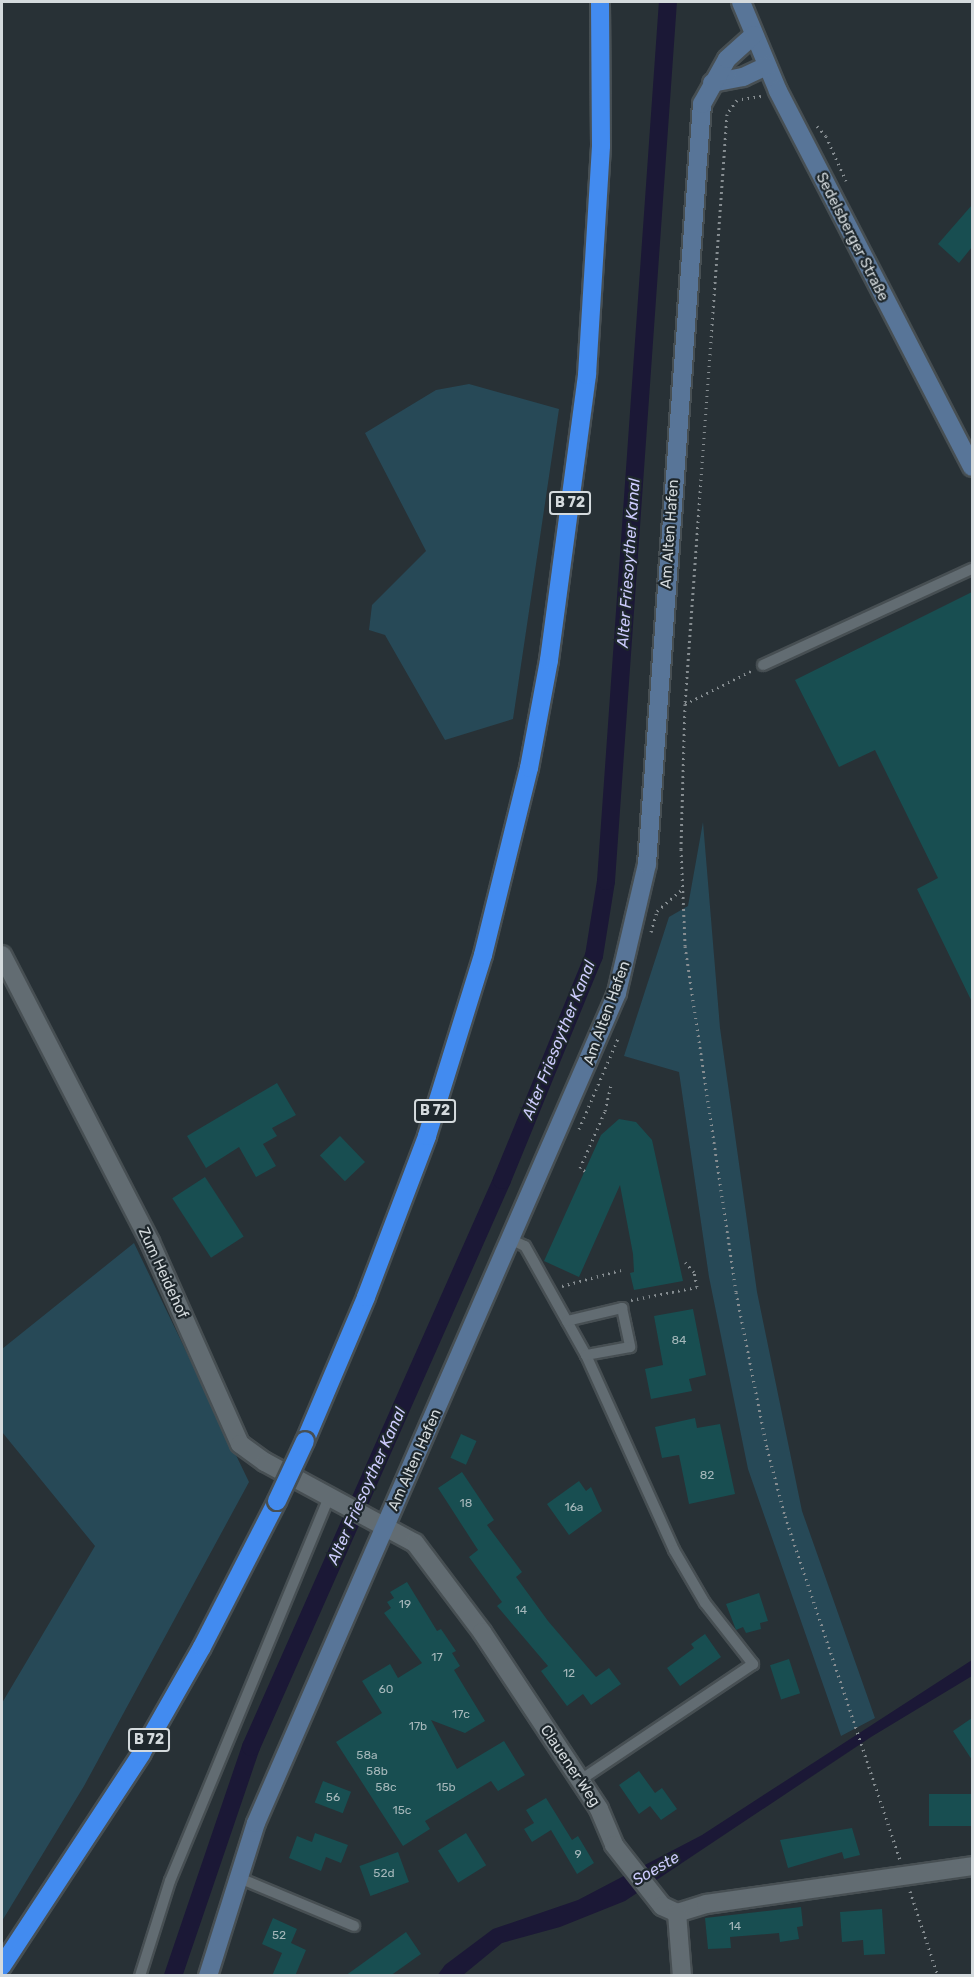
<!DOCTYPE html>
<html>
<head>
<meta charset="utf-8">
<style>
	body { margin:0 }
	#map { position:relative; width:974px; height:1977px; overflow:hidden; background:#283136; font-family:Rubik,sans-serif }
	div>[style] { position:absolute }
	.green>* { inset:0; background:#274957 }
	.water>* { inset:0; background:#1b1836 }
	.canal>* { height:18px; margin:-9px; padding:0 9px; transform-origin:9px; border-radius:9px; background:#1b1836 }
	.building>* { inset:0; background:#184e51; transform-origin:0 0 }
	.path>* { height:3px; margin-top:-1.5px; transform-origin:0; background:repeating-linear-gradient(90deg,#868d91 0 1.5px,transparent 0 6px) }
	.roads { filter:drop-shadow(2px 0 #474f53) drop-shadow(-2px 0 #474f53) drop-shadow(0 2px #474f53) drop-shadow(0 -2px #474f53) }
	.lane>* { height:10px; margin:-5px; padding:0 5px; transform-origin:5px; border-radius:5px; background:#626c72 }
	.street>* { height:18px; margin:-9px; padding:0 9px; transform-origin:9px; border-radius:9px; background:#626c72 }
	.secondary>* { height:18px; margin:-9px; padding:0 9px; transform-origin:9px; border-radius:9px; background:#587598 }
	.highway>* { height:18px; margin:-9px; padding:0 9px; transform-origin:9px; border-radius:9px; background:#428bf0 }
	.bridges { filter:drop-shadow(2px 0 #474f53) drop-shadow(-2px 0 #474f53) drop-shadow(0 2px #474f53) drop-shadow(0 -2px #474f53) }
	.highway-bridge>* { height:18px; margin:-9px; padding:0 9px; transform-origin:9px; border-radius:9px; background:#428bf0 }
	span { translate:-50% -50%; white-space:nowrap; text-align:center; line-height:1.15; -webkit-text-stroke:4.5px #1e272c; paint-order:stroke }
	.number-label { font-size:12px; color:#a5b7ba }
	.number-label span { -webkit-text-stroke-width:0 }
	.shield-label span { padding:2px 4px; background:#1e272c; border:2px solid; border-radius:4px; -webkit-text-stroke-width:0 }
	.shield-label { font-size:14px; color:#d4dadd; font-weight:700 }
	.street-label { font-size:15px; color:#d4dadd }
	.water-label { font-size:16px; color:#cccbfc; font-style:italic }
	.frame { position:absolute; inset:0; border:3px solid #d4dadd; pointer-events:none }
</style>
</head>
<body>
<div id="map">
	<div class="green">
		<div style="clip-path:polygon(469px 384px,559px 409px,513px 719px,445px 740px,385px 635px,369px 630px,372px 605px,426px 551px,365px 433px,436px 390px)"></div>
		<div style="clip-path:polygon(703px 822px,720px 1028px,757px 1292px,802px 1511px,875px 1718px,841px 1736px,748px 1469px,709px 1277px,679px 1072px,624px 1056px,669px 917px,688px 906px)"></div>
		<div style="clip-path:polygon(134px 1243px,249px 1482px,84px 1786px,2px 1921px,2px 1703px,95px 1546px,2px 1432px,2px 1349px)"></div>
	</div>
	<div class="water">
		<div style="clip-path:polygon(972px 1660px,972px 1676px,871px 1737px,625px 1901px,560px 1927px,502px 1943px,463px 1975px,437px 1976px,445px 1965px,493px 1929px,578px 1900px,702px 1835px)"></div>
	</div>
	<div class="canal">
		<div style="left:173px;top:1976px;width:242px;rotate:-71.2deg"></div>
		<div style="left:251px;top:1747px;width:620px;rotate:-66.12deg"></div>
		<div style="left:502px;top:1180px;width:242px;rotate:-67.7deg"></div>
		<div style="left:594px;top:956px;width:76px;rotate:-80.9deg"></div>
		<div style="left:606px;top:881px;width:881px;rotate:-85.97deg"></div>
	</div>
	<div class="building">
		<div style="clip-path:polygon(972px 205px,972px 247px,959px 263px,938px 244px)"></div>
		<div style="clip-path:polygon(972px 592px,972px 1002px,917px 889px,938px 878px,875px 750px,839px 767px,795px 680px)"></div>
		<div style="clip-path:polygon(277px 1083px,296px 1115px,272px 1128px,277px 1136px,263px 1144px,276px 1166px,256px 1177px,239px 1147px,206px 1168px,187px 1136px)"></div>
		<div style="clip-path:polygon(619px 1119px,636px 1122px,652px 1140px,683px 1281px,634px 1290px,630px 1273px,634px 1272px,633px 1254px,620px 1185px,579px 1277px,544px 1261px,601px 1135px)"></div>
		<div style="left:340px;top:1136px;width:36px;height:28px;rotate:46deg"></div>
		<div style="left:205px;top:1177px;width:71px;height:39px;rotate:57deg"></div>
		<div style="clip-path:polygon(693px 1309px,706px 1375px,689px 1379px,692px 1391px,651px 1399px,645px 1369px,663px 1365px,654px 1316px)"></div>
		<div style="clip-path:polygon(695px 1418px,697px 1428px,720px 1424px,735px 1494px,689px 1504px,679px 1455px,662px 1458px,655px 1427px)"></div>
		<div style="left:461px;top:1434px;width:17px;height:26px;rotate:24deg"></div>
		<div style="clip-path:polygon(462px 1472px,494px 1520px,487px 1525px,522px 1572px,516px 1577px,548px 1621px,596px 1677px,609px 1668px,621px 1684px,591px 1705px,583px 1694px,567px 1706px,541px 1671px,548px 1666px,497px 1606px,502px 1602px,469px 1557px,478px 1550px,438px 1488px)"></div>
		<div style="clip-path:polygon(579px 1481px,586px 1491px,591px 1487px,602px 1511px,569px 1535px,547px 1504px)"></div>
		<div style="clip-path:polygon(407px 1582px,437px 1631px,441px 1629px,456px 1651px,452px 1653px,460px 1666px,454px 1670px,485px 1721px,465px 1733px,431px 1720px,457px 1769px,504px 1741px,525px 1775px,498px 1791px,491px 1781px,425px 1821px,430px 1829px,403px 1846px,336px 1742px,382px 1713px,362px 1681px,390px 1664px,398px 1678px,422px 1663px,384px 1613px,391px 1608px,387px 1602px,394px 1598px,390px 1592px)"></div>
		<div style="clip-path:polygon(759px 1593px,768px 1621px,760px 1623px,761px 1629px,746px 1633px,743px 1627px,736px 1630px,726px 1604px)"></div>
		<div style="clip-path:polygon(705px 1634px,721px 1657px,680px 1686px,667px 1668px,694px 1648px,691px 1644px)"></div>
		<div style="left:789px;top:1659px;width:36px;height:20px;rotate:72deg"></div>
		<div style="clip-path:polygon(972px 1718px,972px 1760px,953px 1731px)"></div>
		<div style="clip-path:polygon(639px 1771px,655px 1793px,662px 1788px,677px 1809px,661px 1820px,650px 1806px,639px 1814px,619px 1785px)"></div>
		<div style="left:323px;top:1781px;width:30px;height:23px;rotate:21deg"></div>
		<div style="left:972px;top:1794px;width:32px;height:43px;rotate:90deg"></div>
		<div style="clip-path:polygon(546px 1798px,572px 1840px,578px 1836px,594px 1863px,577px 1874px,551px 1830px,532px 1842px,524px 1829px,534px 1823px,526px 1810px)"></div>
		<div style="clip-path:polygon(852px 1828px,860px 1855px,844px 1859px,842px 1852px,788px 1868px,780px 1840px)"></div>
		<div style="clip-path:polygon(315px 1833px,348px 1845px,341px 1863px,326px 1857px,321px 1871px,289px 1858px,297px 1836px,312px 1842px)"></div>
		<div style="left:466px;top:1833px;width:38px;height:33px;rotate:58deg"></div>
		<div style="left:398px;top:1852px;width:32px;height:41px;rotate:70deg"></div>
		<div style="clip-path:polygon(801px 1907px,803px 1926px,797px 1927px,799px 1939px,780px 1942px,779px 1933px,730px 1937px,731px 1948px,708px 1949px,705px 1918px)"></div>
		<div style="clip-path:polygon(882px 1909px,885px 1954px,864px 1955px,863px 1940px,842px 1942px,840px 1912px)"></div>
		<div style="clip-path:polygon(273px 1918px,297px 1929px,291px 1943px,306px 1950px,295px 1976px,272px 1976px,282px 1953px,262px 1944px)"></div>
		<div style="clip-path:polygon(406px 1932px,421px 1954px,390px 1976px,345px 1976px)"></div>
	</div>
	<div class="path">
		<div style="left:761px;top:96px;width:24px;rotate:171deg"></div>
		<div style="left:737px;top:100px;width:17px;rotate:126deg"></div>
		<div style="left:727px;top:114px;width:591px;rotate:94.07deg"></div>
		<div style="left:685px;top:704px;width:145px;rotate:91.6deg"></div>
		<div style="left:681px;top:849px;width:97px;rotate:87.6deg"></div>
		<div style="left:685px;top:946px;width:350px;rotate:81.6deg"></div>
		<div style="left:736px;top:1292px;width:159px;rotate:78.8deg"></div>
		<div style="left:767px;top:1448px;width:70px;rotate:75.2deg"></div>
		<div style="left:785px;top:1516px;width:362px;rotate:71.5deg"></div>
		<div style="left:817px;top:126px;width:13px;rotate:48deg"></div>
		<div style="left:826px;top:136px;width:49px;rotate:66deg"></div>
		<div style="left:685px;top:704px;width:76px;rotate:-26.6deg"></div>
		<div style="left:651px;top:932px;width:22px;rotate:-74deg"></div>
		<div style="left:657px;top:911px;width:33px;rotate:-41deg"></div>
		<div style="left:579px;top:1129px;width:101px;rotate:-66.7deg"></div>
		<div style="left:585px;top:1171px;width:6px;rotate:-149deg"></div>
		<div style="left:580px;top:1168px;width:62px;rotate:-66.3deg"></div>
		<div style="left:605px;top:1111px;width:27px;rotate:-77deg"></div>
		<div style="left:562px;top:1286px;width:61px;rotate:-15.2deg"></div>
		<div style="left:631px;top:1300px;width:67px;rotate:-11.1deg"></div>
		<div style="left:697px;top:1287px;width:15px;rotate:-101deg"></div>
		<div style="left:694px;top:1272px;width:13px;rotate:-132deg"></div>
		<div style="left:910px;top:1891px;width:89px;rotate:71.8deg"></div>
	</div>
	<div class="roads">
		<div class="lane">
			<div style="left:763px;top:665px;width:230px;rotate:-24.7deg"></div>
			<div style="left:512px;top:1240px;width:14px;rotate:25deg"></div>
			<div style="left:525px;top:1246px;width:125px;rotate:60.8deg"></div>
			<div style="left:586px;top:1355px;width:214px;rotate:65.7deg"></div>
			<div style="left:674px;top:1550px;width:61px;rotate:59.7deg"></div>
			<div style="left:705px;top:1603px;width:78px;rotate:51.8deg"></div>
			<div style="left:753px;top:1664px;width:210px;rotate:146.1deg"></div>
			<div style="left:567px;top:1321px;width:57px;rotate:-13.3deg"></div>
			<div style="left:622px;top:1308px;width:40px;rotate:78deg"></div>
			<div style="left:630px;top:1347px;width:45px;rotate:169.7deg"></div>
			<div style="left:237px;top:1877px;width:127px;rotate:22.7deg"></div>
			<div style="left:140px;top:1976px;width:100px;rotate:-72.5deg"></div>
			<div style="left:170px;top:1881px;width:416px;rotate:-67.5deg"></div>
		</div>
		<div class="street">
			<div style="left:2px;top:955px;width:323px;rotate:62.7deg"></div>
			<div style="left:150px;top:1242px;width:221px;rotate:66deg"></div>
			<div style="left:240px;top:1444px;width:31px;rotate:36deg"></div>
			<div style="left:265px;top:1462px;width:170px;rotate:28.4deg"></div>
			<div style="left:415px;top:1543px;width:111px;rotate:53deg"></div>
			<div style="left:482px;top:1632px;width:212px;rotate:56.5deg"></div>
			<div style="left:599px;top:1809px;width:39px;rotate:67deg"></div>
			<div style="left:614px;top:1845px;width:78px;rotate:51.8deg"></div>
			<div style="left:662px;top:1906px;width:17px;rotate:25deg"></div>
			<div style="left:677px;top:1913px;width:30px;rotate:-17deg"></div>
			<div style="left:706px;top:1904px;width:269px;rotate:-8.1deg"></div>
			<div style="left:677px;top:1913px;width:63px;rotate:85.5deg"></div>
		</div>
		<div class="secondary">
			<div style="left:741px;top:2px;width:96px;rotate:67.4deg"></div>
			<div style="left:778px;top:91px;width:423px;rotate:62.7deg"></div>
			<div style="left:712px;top:83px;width:32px;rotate:-11deg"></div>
			<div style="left:743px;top:77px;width:26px;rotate:-25deg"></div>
			<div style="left:208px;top:1976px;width:160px;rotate:-72.6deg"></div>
			<div style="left:256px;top:1823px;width:905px;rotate:-66.49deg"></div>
			<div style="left:617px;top:993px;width:132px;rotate:-76.9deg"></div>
			<div style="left:647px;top:864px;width:762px;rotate:-85.86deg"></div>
			<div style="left:702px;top:104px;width:51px;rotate:-60.9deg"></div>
			<div style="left:727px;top:59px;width:36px;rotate:-42deg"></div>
		</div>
		<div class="highway">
			<div style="left:305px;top:1441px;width:156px;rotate:-67deg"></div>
			<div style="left:366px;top:1297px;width:172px;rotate:-69.2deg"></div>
			<div style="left:427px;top:1136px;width:189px;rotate:-72.8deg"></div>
			<div style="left:483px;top:955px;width:193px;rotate:-76.2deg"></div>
			<div style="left:529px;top:768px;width:110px;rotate:-79.5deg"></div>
			<div style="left:549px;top:660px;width:288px;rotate:-82.4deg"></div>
			<div style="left:587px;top:375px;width:229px;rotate:-86.5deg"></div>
			<div style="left:601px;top:146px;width:144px;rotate:-90.4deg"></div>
			<div style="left:2px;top:1966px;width:254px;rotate:-56.7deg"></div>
			<div style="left:141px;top:1754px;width:123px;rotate:-60.3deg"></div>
			<div style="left:202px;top:1647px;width:164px;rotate:-62.8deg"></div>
		</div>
	</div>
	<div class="bridges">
		<div class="highway-bridge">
			<div style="left:277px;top:1501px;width:66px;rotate:-65deg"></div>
		</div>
	</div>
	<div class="number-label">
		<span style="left:679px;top:1341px">84</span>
		<span style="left:707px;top:1476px">82</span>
		<span style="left:466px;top:1504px">18</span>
		<span style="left:574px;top:1508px">16a</span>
		<span style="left:405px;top:1605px">19</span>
		<span style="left:521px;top:1611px">14</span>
		<span style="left:437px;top:1658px">17</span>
		<span style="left:569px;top:1674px">12</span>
		<span style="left:386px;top:1690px">60</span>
		<span style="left:461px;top:1715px">17c</span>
		<span style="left:418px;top:1727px">17b</span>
		<span style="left:367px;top:1756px">58a</span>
		<span style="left:377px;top:1772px">58b</span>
		<span style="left:386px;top:1788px">58c</span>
		<span style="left:446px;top:1788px">15b</span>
		<span style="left:333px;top:1798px">56</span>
		<span style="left:402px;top:1811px">15c</span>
		<span style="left:578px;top:1855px">9</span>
		<span style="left:384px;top:1874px">52d</span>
		<span style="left:735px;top:1927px">14</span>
		<span style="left:279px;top:1936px">52</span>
	</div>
	<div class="shield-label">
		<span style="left:570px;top:503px">B 72</span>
		<span style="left:435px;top:1111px">B 72</span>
		<span style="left:149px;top:1740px">B 72</span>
	</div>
	<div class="street-label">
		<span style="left:852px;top:237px;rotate:63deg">Sedelsberger Straße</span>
		<span style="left:670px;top:534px;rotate:-86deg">Am Alten Hafen</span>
		<span style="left:607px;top:1013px;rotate:-70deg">Am Alten Hafen</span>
		<span style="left:163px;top:1273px;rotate:65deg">Zum Heidehof</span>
		<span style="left:415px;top:1460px;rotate:-66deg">Am Alten Hafen</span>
		<span style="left:570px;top:1766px;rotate:56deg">Clauener Weg</span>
	</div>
	<div class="water-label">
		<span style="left:629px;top:563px;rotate:-86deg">Alter Friesoyther Kanal</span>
		<span style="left:559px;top:1040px;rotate:-68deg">Alter Friesoyther Kanal</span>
		<span style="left:367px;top:1486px;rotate:-66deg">Alter Friesoyther Kanal</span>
		<span style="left:656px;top:1869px;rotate:-30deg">Soeste</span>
	</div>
	<div class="frame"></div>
</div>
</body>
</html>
